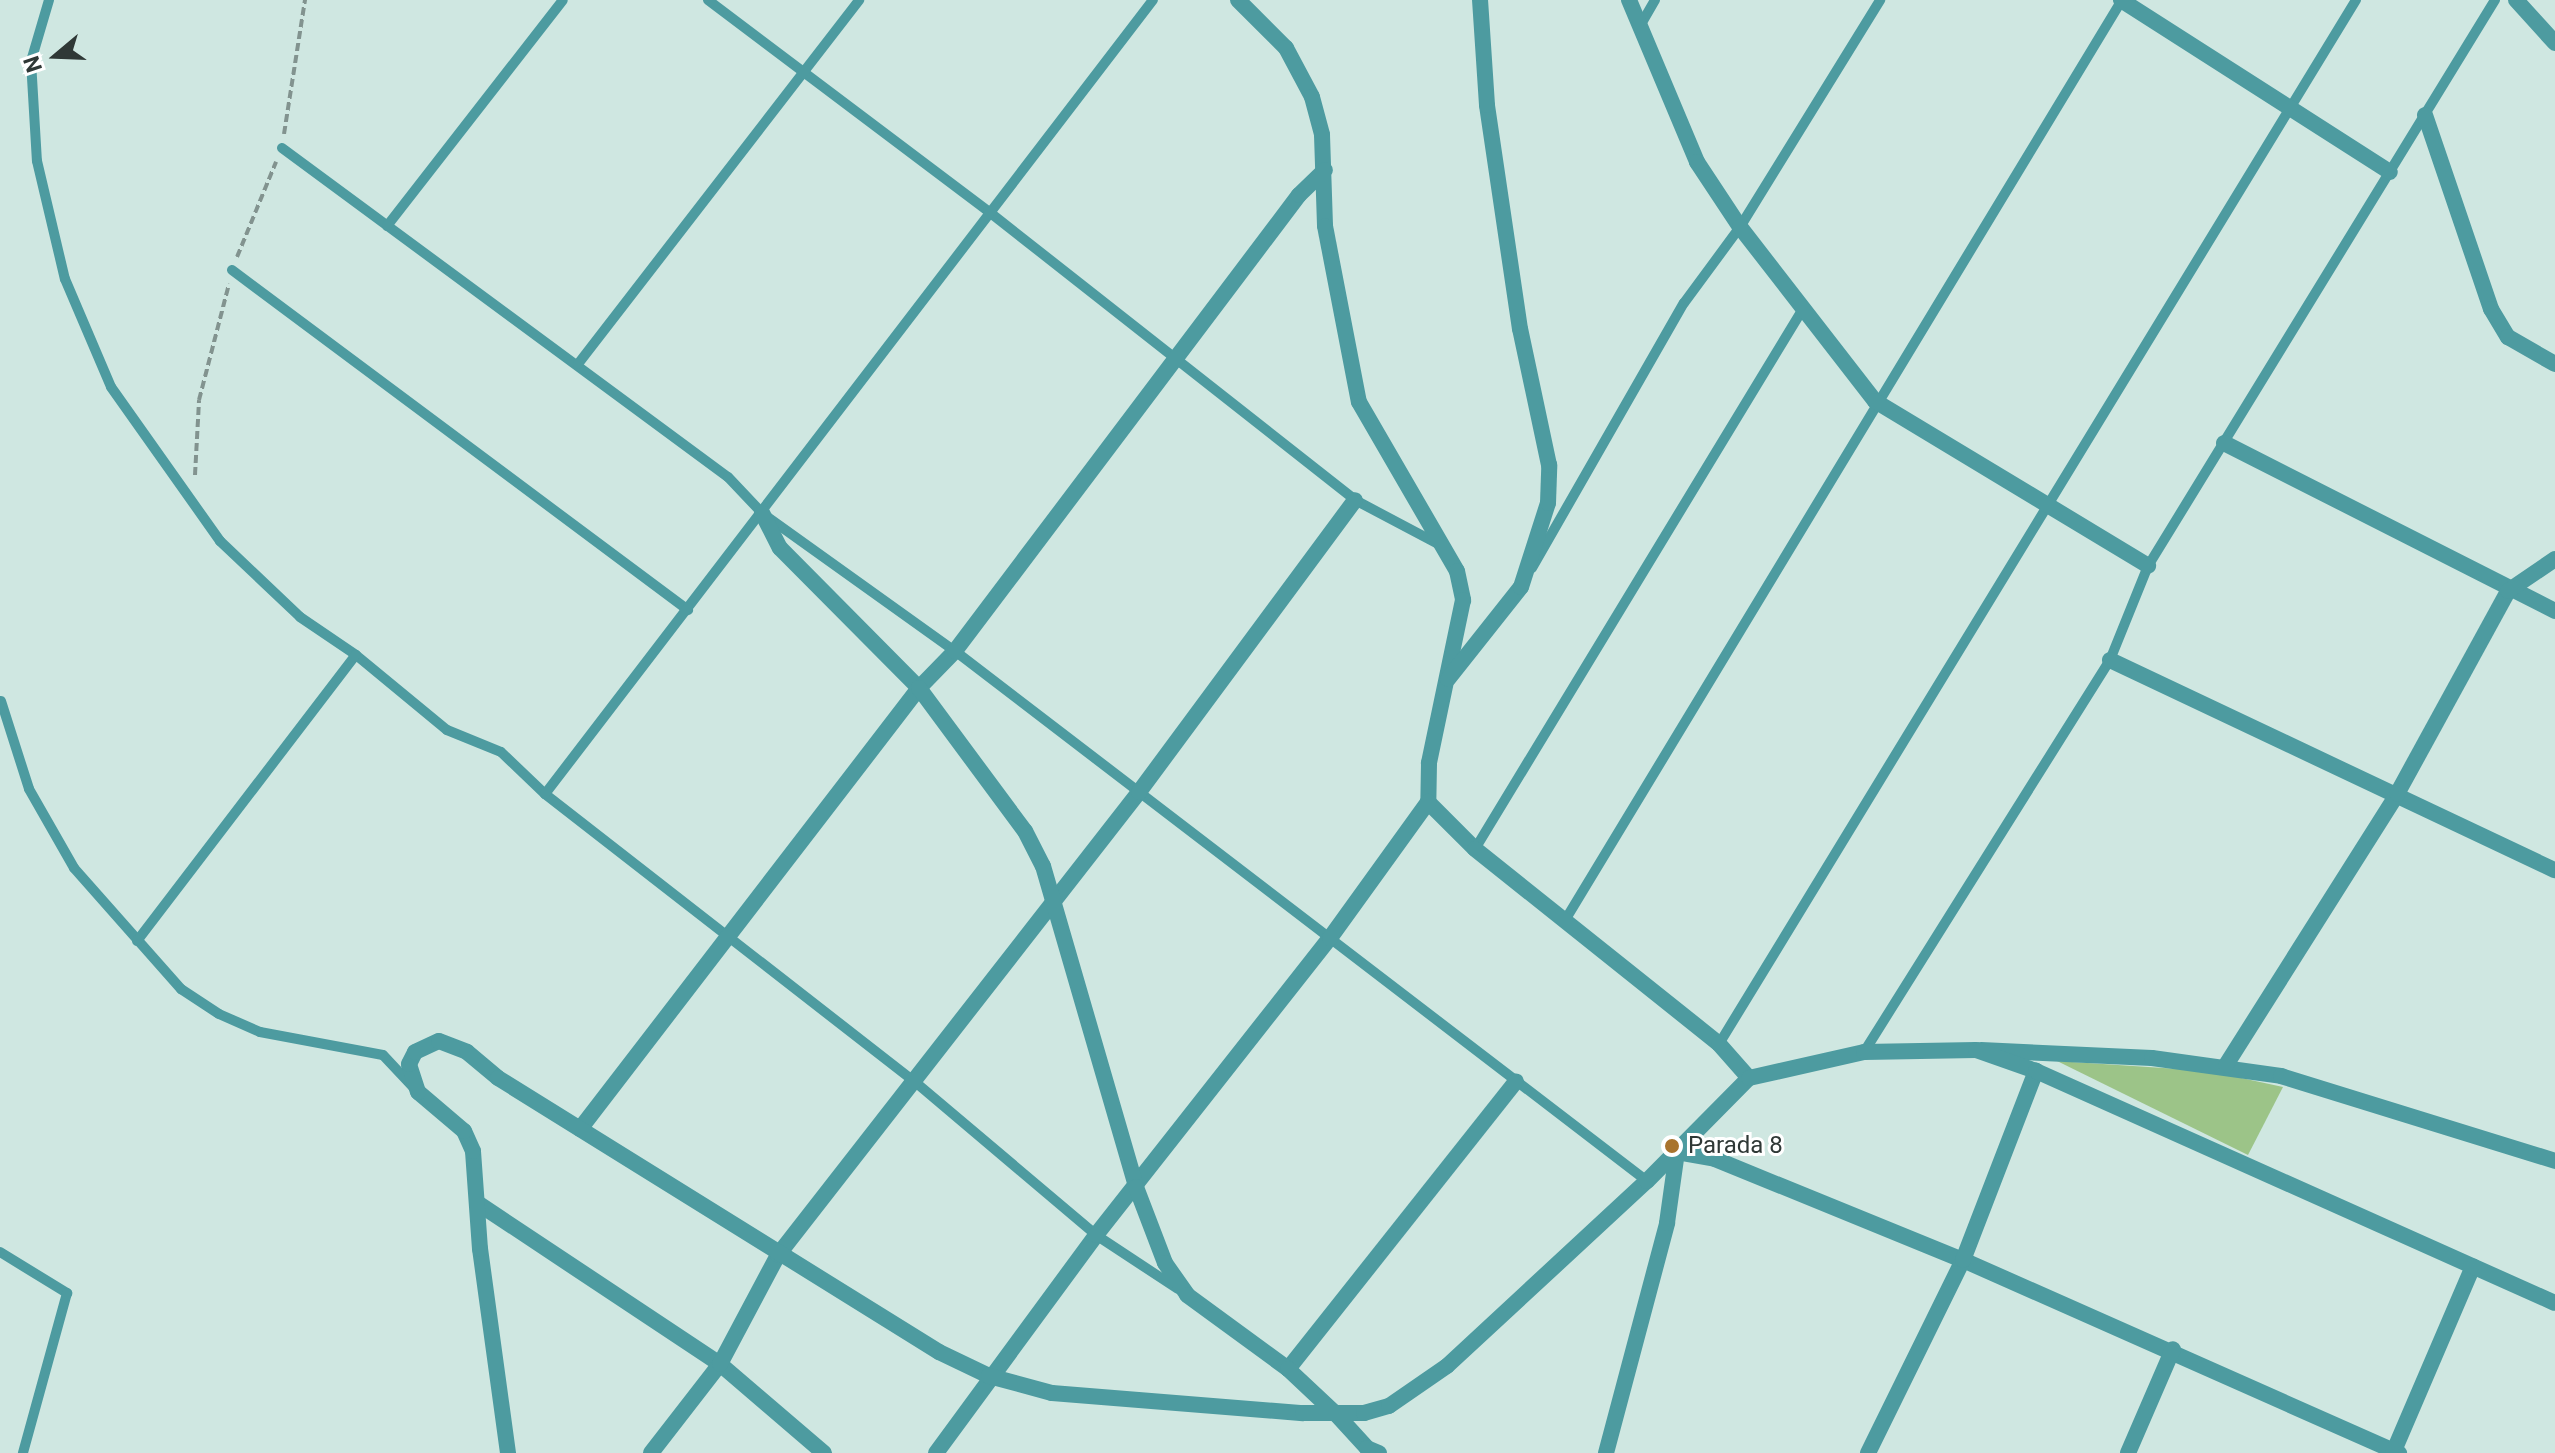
<!DOCTYPE html>
<html>
<head>
<meta charset="utf-8">
<style>
	body { margin:0 }
	#map { position:relative; width:2555px; height:1453px; overflow:hidden; background:#cfe7e1; font-family:Roboto,sans-serif }
	div>[style] { position:absolute }
	.green>* { inset:0; background:#9cc488 }
	.path>* { height:4px; margin-top:-2px; transform-origin:0; background:repeating-linear-gradient(90deg,#82938f 0 8px,transparent 0 12px) }
	.service>* { height:10px; margin:-5px; padding:0 5px; transform-origin:5px; border-radius:5px; background:#4d9ba0 }
	.minor>* { height:16px; margin:-8px; padding:0 8px; transform-origin:8px; border-radius:8px; background:#4d9ba0 }
	.tertiary>* { height:16px; margin:-8px; padding:0 8px; transform-origin:8px; border-radius:8px; background:#4d9ba0 }
	.dots>* { width:22px; height:22px; translate:-50% -50%; box-sizing:border-box; border:4px solid #fff; border-radius:50% }
	span { translate:-50% -50%; white-space:nowrap; text-align:center; line-height:1.15; -webkit-text-stroke:6px #fff; paint-order:stroke }
	.poi-label { font-size:24px; color:#2f3836 }
	.left { translate:0 -50%; text-align:left }
	.north { position:absolute; left:16px; top:16px; width:80px; height:80px; -webkit-text-stroke:6px #fff; paint-order:stroke; rotate:251deg; font-size:22px; font-weight:700; line-height:32px; text-align:center; color:#2f3836 }
	.north::after { content:''; display:block; margin:auto; width:28px; height:36px; background:#2f3836; clip-path:polygon(50% 0,100% 100%,50% 72%,0 100%) }
</style>
</head>
<body>
<div id="map">
	<div class="green">
		<div style="clip-path:polygon(2057px 1061px,2209px 1071px,2283px 1087px,2248px 1155px)"></div>
	</div>
	<div class="path">
		<div style="left:284px;top:134px;width:136px;rotate:-81.1deg"></div>
		<div style="left:237px;top:257px;width:103px;rotate:-67.7deg"></div>
		<div style="left:195px;top:475px;width:75px;rotate:-86.9deg"></div>
		<div style="left:199px;top:400px;width:120px;rotate:-75.5deg"></div>
	</div>
	<div class="service">
		<div style="left:49px;top:0;width:64px;rotate:106.4deg"></div>
		<div style="left:31px;top:61px;width:100px;rotate:86.6deg"></div>
		<div style="left:37px;top:161px;width:121px;rotate:76.7deg"></div>
		<div style="left:65px;top:279px;width:117px;rotate:66.9deg"></div>
		<div style="left:111px;top:387px;width:189px;rotate:54.7deg"></div>
		<div style="left:220px;top:541px;width:110px;rotate:43.5deg"></div>
		<div style="left:300px;top:617px;width:68px;rotate:34.2deg"></div>
		<div style="left:356px;top:655px;width:118px;rotate:39.5deg"></div>
		<div style="left:447px;top:730px;width:58px;rotate:22.2deg"></div>
		<div style="left:501px;top:752px;width:61px;rotate:43.7deg"></div>
		<div style="left:545px;top:794px;width:467px;rotate:37.9deg"></div>
		<div style="left:914px;top:1081px;width:238px;rotate:40.2deg"></div>
		<div style="left:1096px;top:1235px;width:98px;rotate:33.4deg"></div>
		<div style="left:708px;top:0;width:351px;rotate:37deg"></div>
		<div style="left:988px;top:211px;width:467px;rotate:38.2deg"></div>
		<div style="left:1355px;top:500px;width:96px;rotate:27.9deg"></div>
		<div style="left:1640px;top:26px;width:30px;rotate:-60deg"></div>
		<div style="left:282px;top:148px;width:554px;rotate:36.42deg"></div>
		<div style="left:728px;top:477px;width:50px;rotate:46.6deg"></div>
		<div style="left:762px;top:513px;width:237px;rotate:35.6deg"></div>
		<div style="left:955px;top:651px;width:872px;rotate:37.45deg"></div>
		<div style="left:387px;top:226px;width:286px;rotate:-52.1deg"></div>
		<div style="left:232px;top:270px;width:569px;rotate:36.71deg"></div>
		<div style="left:578px;top:364px;width:460px;rotate:-52.3deg"></div>
		<div style="left:1532px;top:568px;width:305px;rotate:-60.2deg"></div>
		<div style="left:1684px;top:303px;width:94px;rotate:-53.6deg"></div>
		<div style="left:1740px;top:227px;width:267px;rotate:-58.3deg"></div>
		<div style="left:1px;top:701px;width:92px;rotate:72.3deg"></div>
		<div style="left:29px;top:789px;width:91px;rotate:60.3deg"></div>
		<div style="left:74px;top:868px;width:162px;rotate:48.5deg"></div>
		<div style="left:181px;top:989px;width:45px;rotate:33.3deg"></div>
		<div style="left:219px;top:1014px;width:45px;rotate:23.7deg"></div>
		<div style="left:260px;top:1032px;width:125px;rotate:10.6deg"></div>
		<div style="left:383px;top:1055px;width:45px;rotate:46.8deg"></div>
		<div style="left:545px;top:794px;width:1000px;rotate:-52.56deg"></div>
		<div style="left:1475px;top:849px;width:634px;rotate:-58.74deg"></div>
		<div style="left:1564px;top:922px;width:1078px;rotate:-58.82deg"></div>
		<div style="left:137px;top:941px;width:360px;rotate:-52.6deg"></div>
		<div style="left:1719px;top:1044px;width:1223px;rotate:-58.61deg"></div>
		<div style="left:1864px;top:1052px;width:463px;rotate:-57.9deg"></div>
		<div style="left:2110px;top:660px;width:101px;rotate:-68deg"></div>
		<div style="left:2148px;top:566px;width:664px;rotate:-58.49deg"></div>
		<div style="left:0;top:1252px;width:79px;rotate:31.5deg"></div>
		<div style="left:67px;top:1293px;width:166px;rotate:105.4deg"></div>
	</div>
	<div class="minor">
		<div style="left:1238px;top:0;width:68px;rotate:45deg"></div>
		<div style="left:1286px;top:48px;width:55px;rotate:62deg"></div>
		<div style="left:1312px;top:97px;width:39px;rotate:75deg"></div>
		<div style="left:1322px;top:135px;width:91px;rotate:88.1deg"></div>
		<div style="left:1325px;top:226px;width:179px;rotate:79.1deg"></div>
		<div style="left:1359px;top:402px;width:195px;rotate:59.9deg"></div>
		<div style="left:1457px;top:571px;width:30px;rotate:78deg"></div>
		<div style="left:1463px;top:600px;width:167px;rotate:101.8deg"></div>
		<div style="left:1429px;top:763px;width:39px;rotate:91deg"></div>
		<div style="left:1428px;top:802px;width:66px;rotate:45deg"></div>
		<div style="left:1475px;top:849px;width:312px;rotate:38.6deg"></div>
		<div style="left:1719px;top:1044px;width:45px;rotate:48.6deg"></div>
		<div style="left:1629px;top:0;width:176px;rotate:67.2deg"></div>
		<div style="left:1697px;top:162px;width:78px;rotate:56.5deg"></div>
		<div style="left:1740px;top:227px;width:220px;rotate:52.2deg"></div>
		<div style="left:1875px;top:401px;width:319px;rotate:31.1deg"></div>
		<div style="left:2121px;top:0;width:319px;rotate:32.6deg"></div>
		<div style="left:2516px;top:0;width:58px;rotate:47.8deg"></div>
		<div style="left:2425px;top:115px;width:205px;rotate:71.2deg"></div>
		<div style="left:2491px;top:309px;width:33px;rotate:59deg"></div>
		<div style="left:2508px;top:337px;width:54px;rotate:29.9deg"></div>
		<div style="left:2224px;top:443px;width:371px;rotate:26.9deg"></div>
		<div style="left:2110px;top:660px;width:492px;rotate:25.3deg"></div>
		<div style="left:1448px;top:679px;width:117px;rotate:-51.6deg"></div>
		<div style="left:1521px;top:587px;width:88px;rotate:-72.2deg"></div>
		<div style="left:1548px;top:503px;width:38px;rotate:-88deg"></div>
		<div style="left:1549px;top:465px;width:139px;rotate:-102deg"></div>
		<div style="left:1520px;top:329px;width:226px;rotate:-98.4deg"></div>
		<div style="left:1487px;top:105px;width:105px;rotate:-93.8deg"></div>
		<div style="left:1981px;top:1050px;width:171px;rotate:2.7deg"></div>
		<div style="left:2152px;top:1058px;width:130px;rotate:7.9deg"></div>
		<div style="left:2281px;top:1076px;width:287px;rotate:17.2deg"></div>
		<div style="left:2226px;top:1065px;width:320px;rotate:-57.7deg"></div>
		<div style="left:2397px;top:794px;width:231px;rotate:-61.3deg"></div>
		<div style="left:2508px;top:591px;width:57px;rotate:-34.2deg"></div>
		<div style="left:580px;top:1129px;width:556px;rotate:-52.45deg"></div>
		<div style="left:919px;top:688px;width:52px;rotate:-45.8deg"></div>
		<div style="left:955px;top:651px;width:571px;rotate:-52.97deg"></div>
		<div style="left:1299px;top:195px;width:36px;rotate:-44deg"></div>
		<div style="left:479px;top:1204px;width:289px;rotate:33.6deg"></div>
		<div style="left:720px;top:1364px;width:137px;rotate:40.6deg"></div>
		<div style="left:1288px;top:1369px;width:367px;rotate:-51.6deg"></div>
		<div style="left:1336px;top:1414px;width:46px;rotate:47.6deg"></div>
		<div style="left:1367px;top:1448px;width:13px;rotate:23deg"></div>
		<div style="left:651px;top:1453px;width:113px;rotate:-52.2deg"></div>
		<div style="left:720px;top:1364px;width:123px;rotate:-62deg"></div>
		<div style="left:778px;top:1255px;width:587px;rotate:-52.06deg"></div>
		<div style="left:1139px;top:792px;width:363px;rotate:-53.5deg"></div>
		<div style="left:936px;top:1453px;width:270px;rotate:-53.7deg"></div>
		<div style="left:1096px;top:1235px;width:378px;rotate:-51.8deg"></div>
		<div style="left:1330px;top:938px;width:168px;rotate:-54.2deg"></div>
		<div style="left:1606px;top:1453px;width:238px;rotate:-75.1deg"></div>
		<div style="left:1667px;top:1223px;width:72px;rotate:-82deg"></div>
		<div style="left:1677px;top:1152px;width:39px;rotate:10deg"></div>
		<div style="left:1715px;top:1159px;width:268px;rotate:22.2deg"></div>
		<div style="left:1963px;top:1260px;width:477px;rotate:23.9deg"></div>
		<div style="left:1868px;top:1453px;width:215px;rotate:-63.8deg"></div>
		<div style="left:1963px;top:1260px;width:203px;rotate:-68.9deg"></div>
		<div style="left:2128px;top:1453px;width:113px;rotate:-66.6deg"></div>
		<div style="left:2393px;top:1453px;width:203px;rotate:-66.8deg"></div>
	</div>
	<div class="tertiary">
		<div style="left:762px;top:513px;width:39px;rotate:63deg"></div>
		<div style="left:780px;top:548px;width:197px;rotate:45.2deg"></div>
		<div style="left:919px;top:688px;width:178px;rotate:53.5deg"></div>
		<div style="left:1025px;top:831px;width:39px;rotate:63deg"></div>
		<div style="left:1043px;top:866px;width:334px;rotate:73.8deg"></div>
		<div style="left:1136px;top:1187px;width:81px;rotate:69.1deg"></div>
		<div style="left:1165px;top:1263px;width:39px;rotate:55deg"></div>
		<div style="left:1187px;top:1295px;width:125px;rotate:36.2deg"></div>
		<div style="left:1288px;top:1369px;width:66px;rotate:43.2deg"></div>
		<div style="left:508px;top:1453px;width:206px;rotate:-97.8deg"></div>
		<div style="left:480px;top:1249px;width:98px;rotate:-94.1deg"></div>
		<div style="left:473px;top:1151px;width:22px;rotate:-114deg"></div>
		<div style="left:464px;top:1131px;width:60px;rotate:-139.7deg"></div>
		<div style="left:418px;top:1092px;width:29px;rotate:-108deg"></div>
		<div style="left:409px;top:1064px;width:13px;rotate:-63deg"></div>
		<div style="left:415px;top:1052px;width:26px;rotate:-25deg"></div>
		<div style="left:439px;top:1041px;width:30px;rotate:21deg"></div>
		<div style="left:467px;top:1052px;width:40px;rotate:40deg"></div>
		<div style="left:498px;top:1078px;width:519px;rotate:31.85deg"></div>
		<div style="left:939px;top:1352px;width:55px;rotate:25.6deg"></div>
		<div style="left:989px;top:1376px;width:65px;rotate:15.1deg"></div>
		<div style="left:1052px;top:1393px;width:252px;rotate:4.6deg"></div>
		<div style="left:1303px;top:1413px;width:61px"></div>
		<div style="left:1364px;top:1413px;width:26px;rotate:-16deg"></div>
		<div style="left:1389px;top:1406px;width:70px;rotate:-34.6deg"></div>
		<div style="left:1447px;top:1366px;width:272px;rotate:-42.8deg"></div>
		<div style="left:1647px;top:1181px;width:145px;rotate:-45.3deg"></div>
		<div style="left:1749px;top:1078px;width:118px;rotate:-12.7deg"></div>
		<div style="left:1864px;top:1052px;width:112px;rotate:-1deg"></div>
		<div style="left:1976px;top:1050px;width:64px;rotate:19.3deg"></div>
		<div style="left:2036px;top:1071px;width:568px;rotate:24.09deg"></div>
	</div>
	<div class="dots">
		<div style="left:1672px;top:1146px;background:#a8732d"></div>
	</div>
	<div class="poi-label">
		<span class="left" style="left:1688px;top:1146px">Parada 8</span>
	</div>
	<div class="north">N</div>
</div>
</body>
</html>
